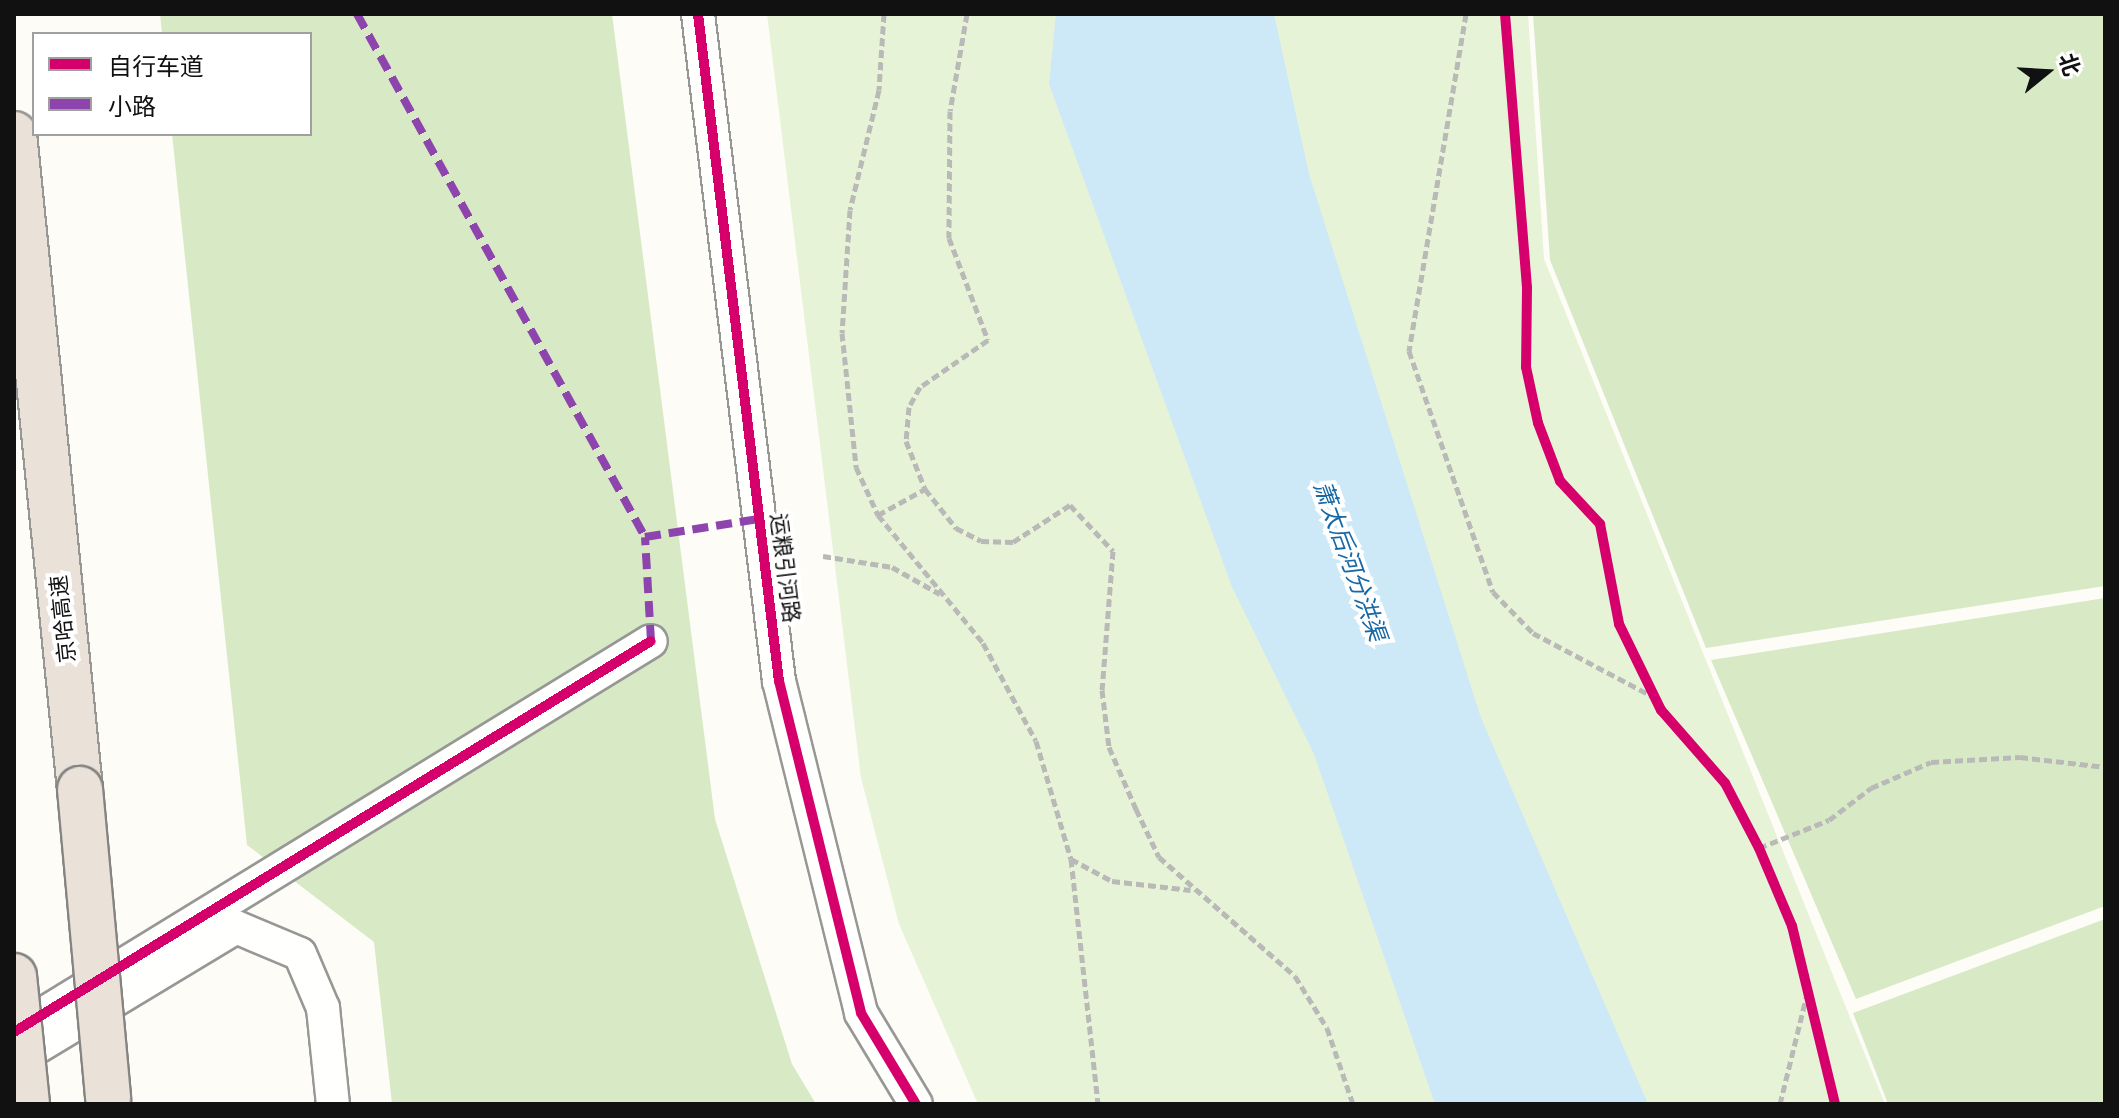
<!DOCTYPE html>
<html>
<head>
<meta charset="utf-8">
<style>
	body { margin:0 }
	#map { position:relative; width:2119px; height:1118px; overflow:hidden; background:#fdfcf7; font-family:Merriweather,"Noto Sans SC",serif }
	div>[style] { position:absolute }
	.green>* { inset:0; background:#e7f3d7 }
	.forest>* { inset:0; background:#d8eac5 }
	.water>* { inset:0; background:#cde8f7 }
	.path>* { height:5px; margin-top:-2.5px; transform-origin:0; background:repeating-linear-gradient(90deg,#b9b9b8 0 8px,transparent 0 12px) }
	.roads { filter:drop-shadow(2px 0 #979795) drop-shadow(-2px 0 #979795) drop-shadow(0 2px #979795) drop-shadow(0 -2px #979795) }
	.minor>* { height:32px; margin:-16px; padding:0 16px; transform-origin:16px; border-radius:16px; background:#fffffe }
	.highway>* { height:44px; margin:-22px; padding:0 22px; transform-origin:22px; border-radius:22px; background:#eae1d8 }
	.bridges { filter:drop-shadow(2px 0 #858482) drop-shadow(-2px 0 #858482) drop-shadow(0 2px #858482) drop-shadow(0 -2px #858482) }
	.highway-bridge>* { height:44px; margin:-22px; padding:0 22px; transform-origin:22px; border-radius:22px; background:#eae1d8 }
	.quiet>* { height:8px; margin-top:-4px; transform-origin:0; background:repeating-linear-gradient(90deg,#8e44ad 0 16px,transparent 0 24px) }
	.cycleway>* { height:10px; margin:-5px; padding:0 5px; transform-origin:5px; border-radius:5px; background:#d6006c }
	span { translate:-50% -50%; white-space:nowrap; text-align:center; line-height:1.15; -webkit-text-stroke:8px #fff; paint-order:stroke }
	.street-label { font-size:22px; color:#111 }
	.water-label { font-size:24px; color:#1768a6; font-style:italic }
	.frame { position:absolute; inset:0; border:16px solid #111; pointer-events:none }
	.legend { position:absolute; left:32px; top:32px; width:280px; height:104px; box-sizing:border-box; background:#fff; border:2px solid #a0a0a0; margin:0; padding:10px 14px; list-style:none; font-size:24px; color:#111 }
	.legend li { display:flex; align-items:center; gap:16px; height:40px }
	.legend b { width:40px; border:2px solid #a0a0a0 }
	.north { position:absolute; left:2007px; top:32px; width:80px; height:80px; -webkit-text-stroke:6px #fff; paint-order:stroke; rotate:72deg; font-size:22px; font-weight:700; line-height:32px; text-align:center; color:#111 }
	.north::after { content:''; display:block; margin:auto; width:28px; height:36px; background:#111; clip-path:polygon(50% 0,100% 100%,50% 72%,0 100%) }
</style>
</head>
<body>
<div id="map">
	<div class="green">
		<div style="clip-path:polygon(767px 14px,1528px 14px,1544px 259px,1885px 1104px,978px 1104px,899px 924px,861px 778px)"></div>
	</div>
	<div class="forest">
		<div style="clip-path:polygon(160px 14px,612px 14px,715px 819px,792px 1064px,816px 1104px,392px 1104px,374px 942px,247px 845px,172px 134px,310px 134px,310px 34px,162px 34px)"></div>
		<div style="clip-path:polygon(1533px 14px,2105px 14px,2105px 586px,1706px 648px,1550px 260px)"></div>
		<div style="clip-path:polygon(2105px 598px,2105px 906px,1856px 999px,1711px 660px)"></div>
		<div style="clip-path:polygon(2105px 919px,2105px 1104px,1888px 1104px,1853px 1013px)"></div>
	</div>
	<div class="water">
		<div style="clip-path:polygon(1056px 14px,1274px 14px,1309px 174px,1481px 718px,1648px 1104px,1435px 1104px,1314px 754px,1232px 587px,1049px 84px)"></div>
	</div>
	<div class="path">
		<div style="left:884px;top:14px;width:76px;rotate:93.8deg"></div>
		<div style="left:879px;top:90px;width:123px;rotate:103.6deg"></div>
		<div style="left:850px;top:210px;width:123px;rotate:93.7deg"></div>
		<div style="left:842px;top:333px;width:135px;rotate:84deg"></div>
		<div style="left:856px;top:467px;width:53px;rotate:65.4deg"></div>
		<div style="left:878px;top:515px;width:166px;rotate:50.6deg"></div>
		<div style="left:983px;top:643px;width:111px;rotate:61.6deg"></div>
		<div style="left:1036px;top:741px;width:123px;rotate:73.5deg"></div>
		<div style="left:1071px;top:859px;width:246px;rotate:83.7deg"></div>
		<div style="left:967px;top:14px;width:98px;rotate:99.9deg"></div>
		<div style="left:950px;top:111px;width:127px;rotate:90.5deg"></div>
		<div style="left:949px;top:238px;width:109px;rotate:69.1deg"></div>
		<div style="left:988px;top:340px;width:83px;rotate:145.3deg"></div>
		<div style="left:920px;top:387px;width:23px;rotate:119deg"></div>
		<div style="left:909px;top:407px;width:34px;rotate:95deg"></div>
		<div style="left:906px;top:441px;width:52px;rotate:68.4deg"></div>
		<div style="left:925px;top:489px;width:50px;rotate:51.5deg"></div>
		<div style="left:956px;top:528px;width:28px;rotate:27deg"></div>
		<div style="left:981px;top:541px;width:32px;rotate:2deg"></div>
		<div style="left:1013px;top:542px;width:68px;rotate:-33deg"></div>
		<div style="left:1070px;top:505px;width:63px;rotate:46.9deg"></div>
		<div style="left:1113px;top:551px;width:139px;rotate:94.5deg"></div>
		<div style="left:1102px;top:690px;width:57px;rotate:83deg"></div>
		<div style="left:1109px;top:747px;width:68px;rotate:66.5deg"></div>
		<div style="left:1136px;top:809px;width:53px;rotate:64.4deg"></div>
		<div style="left:1159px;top:857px;width:181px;rotate:41.2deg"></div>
		<div style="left:1295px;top:976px;width:61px;rotate:58.4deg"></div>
		<div style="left:1327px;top:1028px;width:80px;rotate:71.1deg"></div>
		<div style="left:1466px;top:14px;width:342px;rotate:99.6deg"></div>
		<div style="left:1409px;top:351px;width:255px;rotate:70.8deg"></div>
		<div style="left:1493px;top:592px;width:57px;rotate:45.7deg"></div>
		<div style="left:1533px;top:633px;width:137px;rotate:27.9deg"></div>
		<div style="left:878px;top:515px;width:54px;rotate:-29deg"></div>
		<div style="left:823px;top:556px;width:70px;rotate:9.1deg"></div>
		<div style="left:892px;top:567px;width:55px;rotate:29.4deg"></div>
		<div style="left:1759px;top:848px;width:75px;rotate:-21.8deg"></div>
		<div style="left:1829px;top:820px;width:53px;rotate:-37.3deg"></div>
		<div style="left:1871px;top:788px;width:65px;rotate:-23.4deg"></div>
		<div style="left:1931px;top:762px;width:89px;rotate:-3.2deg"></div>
		<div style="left:2020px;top:757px;width:86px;rotate:6.7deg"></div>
		<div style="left:1071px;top:859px;width:47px;rotate:28.2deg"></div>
		<div style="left:1112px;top:881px;width:79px;rotate:6.6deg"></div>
		<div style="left:1780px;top:1104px;width:113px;rotate:-76.2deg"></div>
	</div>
	<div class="roads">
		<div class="minor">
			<div style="left:698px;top:14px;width:672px;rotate:83.08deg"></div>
			<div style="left:779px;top:681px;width:342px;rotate:76.1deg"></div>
			<div style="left:861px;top:1013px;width:106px;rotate:58.9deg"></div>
			<div style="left:14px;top:1032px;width:747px;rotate:-31.54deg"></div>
			<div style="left:14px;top:1061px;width:259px;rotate:-31.1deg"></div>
			<div style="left:236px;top:927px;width:69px;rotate:22.9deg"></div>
			<div style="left:300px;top:954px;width:59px;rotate:66.9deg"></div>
			<div style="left:323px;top:1008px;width:97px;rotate:84.1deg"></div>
		</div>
		<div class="highway">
			<div style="left:14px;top:134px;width:658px;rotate:84.25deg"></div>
		</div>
	</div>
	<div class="bridges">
		<div class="highway-bridge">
			<div style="left:80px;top:789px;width:311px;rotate:84.8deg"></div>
			<div style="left:14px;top:976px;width:129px;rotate:84.2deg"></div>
		</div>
	</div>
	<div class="quiet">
		<div style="left:357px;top:14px;width:597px;rotate:61.16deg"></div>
		<div style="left:651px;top:641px;width:104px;rotate:-93.3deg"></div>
		<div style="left:645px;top:537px;width:115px;rotate:-9deg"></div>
	</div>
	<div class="cycleway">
		<div style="left:698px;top:14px;width:672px;rotate:83.08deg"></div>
		<div style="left:779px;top:681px;width:342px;rotate:76.1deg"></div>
		<div style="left:861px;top:1013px;width:106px;rotate:58.9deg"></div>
		<div style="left:1505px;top:14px;width:275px;rotate:85.4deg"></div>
		<div style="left:1527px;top:288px;width:79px;rotate:90.7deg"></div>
		<div style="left:1526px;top:367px;width:57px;rotate:77.9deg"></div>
		<div style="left:1538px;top:423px;width:62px;rotate:69.2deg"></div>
		<div style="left:1560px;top:481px;width:59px;rotate:47.1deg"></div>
		<div style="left:1600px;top:524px;width:102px;rotate:79.2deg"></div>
		<div style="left:1619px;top:624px;width:96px;rotate:64deg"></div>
		<div style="left:1661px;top:710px;width:97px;rotate:48.8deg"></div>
		<div style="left:1725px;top:783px;width:73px;rotate:62.4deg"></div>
		<div style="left:1759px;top:848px;width:85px;rotate:67.1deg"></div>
		<div style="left:1792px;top:926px;width:183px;rotate:76.4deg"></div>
		<div style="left:14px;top:1032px;width:747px;rotate:-31.54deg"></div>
	</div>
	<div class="street-label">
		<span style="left:785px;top:568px;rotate:83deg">运粮引河路</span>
		<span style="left:63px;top:619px;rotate:-96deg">京哈高速</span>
	</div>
	<div class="water-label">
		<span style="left:1350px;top:561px;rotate:70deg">萧太后河分洪渠</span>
	</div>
	<div class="frame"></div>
	<ul class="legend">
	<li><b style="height:10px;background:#d6006c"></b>自行车道</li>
	<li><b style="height:10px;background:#8e44ad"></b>小路</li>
	</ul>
	<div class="north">北</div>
</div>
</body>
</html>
